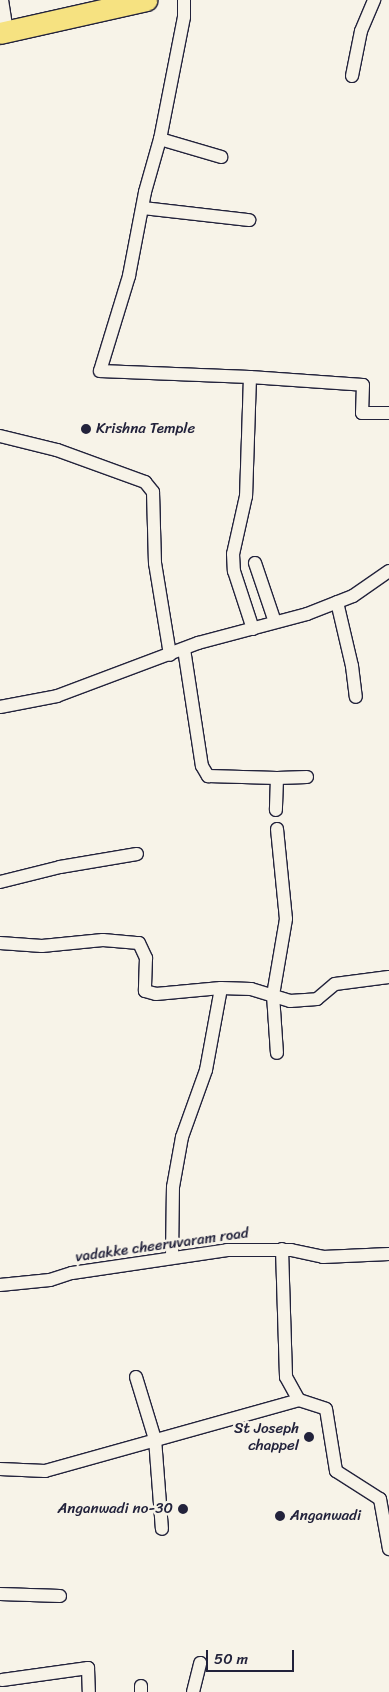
<!DOCTYPE html>
<html>
<head>
<meta charset="utf-8">
<style>
	body { margin:0 }
	#map { position:relative; width:389px; height:1692px; overflow:hidden; background:#f7f3e8; font-family:Sriracha,sans-serif }
	div>[style] { position:absolute }
	.roads { filter:drop-shadow(1px 0 #22223b) drop-shadow(-1px 0 #22223b) drop-shadow(0 1px #22223b) drop-shadow(0 -1px #22223b) }
	.minor>* { height:12px; margin:-6px; padding:0 6px; transform-origin:6px; border-radius:6px; background:#f7f3e8 }
	.trunk>* { height:21px; margin:-10.5px; padding:0 10.5px; transform-origin:10.5px; border-radius:10.5px; background:#f6e281 }
	.dots>* { width:14px; height:14px; translate:-50% -50%; box-sizing:border-box; border:2px solid #f7f3e8; border-radius:50% }
	span { translate:-50% -50%; white-space:nowrap; text-align:center; line-height:1.15; -webkit-text-stroke:5px #f7f3e8; paint-order:stroke }
	.poi-label { font-size:15px; color:#22223b }
	.left { translate:0 -50%; text-align:left }
	.right { translate:-100% -50%; text-align:right }
	.street-label { font-size:15px; color:#22223b }
	.scale { position:absolute; left:206px; top:1650px; width:88px; height:22px; box-sizing:border-box; border:2px solid #22223b; border-top:0; padding-left:6px; font-size:15px; line-height:18px; white-space:nowrap; color:#22223b; -webkit-text-stroke:4px #f7f3e8; paint-order:stroke }
</style>
</head>
<body>
<div id="map">
	<div class="roads">
		<div class="minor">
			<div style="left:2px;top:0;width:31px;rotate:81deg"></div>
			<div style="left:184px;top:0;width:17px;rotate:90deg"></div>
			<div style="left:184px;top:17px;width:124px;rotate:101.1deg"></div>
			<div style="left:160px;top:139px;width:55px;rotate:105.8deg"></div>
			<div style="left:145px;top:192px;width:86px;rotate:100.8deg"></div>
			<div style="left:129px;top:276px;width:99px;rotate:107deg"></div>
			<div style="left:100px;top:371px;width:150px;rotate:2.3deg"></div>
			<div style="left:250px;top:377px;width:119px;rotate:91.9deg"></div>
			<div style="left:246px;top:496px;width:59px;rotate:102.6deg"></div>
			<div style="left:233px;top:554px;width:17px;rotate:87deg"></div>
			<div style="left:234px;top:571px;width:61px;rotate:71.9deg"></div>
			<div style="left:352px;top:76px;width:46px;rotate:-78.7deg"></div>
			<div style="left:361px;top:31px;width:34px;rotate:-67deg"></div>
			<div style="left:160px;top:139px;width:64px;rotate:16.4deg"></div>
			<div style="left:143px;top:208px;width:107px;rotate:6.5deg"></div>
			<div style="left:250px;top:377px;width:113px;rotate:4deg"></div>
			<div style="left:363px;top:385px;width:28px;rotate:92deg"></div>
			<div style="left:362px;top:413px;width:27px"></div>
			<div style="left:0;top:436px;width:59px;rotate:13.8deg"></div>
			<div style="left:57px;top:450px;width:94px;rotate:20deg"></div>
			<div style="left:145px;top:482px;width:13px;rotate:51deg"></div>
			<div style="left:153px;top:492px;width:71px;rotate:88.4deg"></div>
			<div style="left:155px;top:563px;width:93px;rotate:80.7deg"></div>
			<div style="left:255px;top:563px;width:62px;rotate:71.3deg"></div>
			<div style="left:337px;top:602px;width:66px;rotate:76.8deg"></div>
			<div style="left:352px;top:666px;width:31px;rotate:83deg"></div>
			<div style="left:184px;top:649px;width:118px;rotate:81.3deg"></div>
			<div style="left:202px;top:766px;width:12px;rotate:59deg"></div>
			<div style="left:208px;top:776px;width:69px;rotate:1.7deg"></div>
			<div style="left:277px;top:778px;width:32px;rotate:92deg"></div>
			<div style="left:0;top:707px;width:58px;rotate:-10.9deg"></div>
			<div style="left:57px;top:696px;width:151px;rotate:-20.6deg"></div>
			<div style="left:198px;top:643px;width:113px;rotate:-14.9deg"></div>
			<div style="left:307px;top:614px;width:49px;rotate:-21.4deg"></div>
			<div style="left:353px;top:596px;width:44px;rotate:-34.8deg"></div>
			<div style="left:277px;top:778px;width:30px;rotate:-2deg"></div>
			<div style="left:277px;top:829px;width:90px;rotate:84.3deg"></div>
			<div style="left:286px;top:919px;width:77px;rotate:99.7deg"></div>
			<div style="left:273px;top:995px;width:58px;rotate:86.1deg"></div>
			<div style="left:0;top:882px;width:62px;rotate:-14deg"></div>
			<div style="left:60px;top:867px;width:78px;rotate:-9.6deg"></div>
			<div style="left:0;top:943px;width:42px;rotate:4.1deg"></div>
			<div style="left:42px;top:946px;width:61px;rotate:-5.6deg"></div>
			<div style="left:103px;top:940px;width:36px;rotate:5deg"></div>
			<div style="left:139px;top:943px;width:17px;rotate:65deg"></div>
			<div style="left:146px;top:958px;width:33px;rotate:92deg"></div>
			<div style="left:145px;top:991px;width:11px;rotate:15deg"></div>
			<div style="left:156px;top:994px;width:65px;rotate:-5.3deg"></div>
			<div style="left:221px;top:988px;width:30px;rotate:2deg"></div>
			<div style="left:251px;top:989px;width:41px;rotate:17.1deg"></div>
			<div style="left:290px;top:1001px;width:27px;rotate:-4deg"></div>
			<div style="left:317px;top:999px;width:23px;rotate:-40deg"></div>
			<div style="left:335px;top:984px;width:54px;rotate:-7.4deg"></div>
			<div style="left:282px;top:1249px;width:128px;rotate:88.2deg"></div>
			<div style="left:286px;top:1377px;width:26px;rotate:61deg"></div>
			<div style="left:299px;top:1400px;width:28px;rotate:18deg"></div>
			<div style="left:326px;top:1409px;width:63px;rotate:80.8deg"></div>
			<div style="left:336px;top:1471px;width:52px;rotate:32.5deg"></div>
			<div style="left:380px;top:1499px;width:51px;rotate:79.8deg"></div>
			<div style="left:172px;top:1257px;width:70px;rotate:-89.2deg"></div>
			<div style="left:173px;top:1187px;width:51px;rotate:-79.8deg"></div>
			<div style="left:182px;top:1137px;width:71px;rotate:-70.3deg"></div>
			<div style="left:206px;top:1070px;width:83px;rotate:-79.6deg"></div>
			<div style="left:0;top:1285px;width:50px;rotate:-5.7deg"></div>
			<div style="left:50px;top:1280px;width:23px;rotate:-18deg"></div>
			<div style="left:72px;top:1273px;width:157px;rotate:-8.4deg"></div>
			<div style="left:227px;top:1250px;width:64px"></div>
			<div style="left:291px;top:1250px;width:33px;rotate:12deg"></div>
			<div style="left:323px;top:1257px;width:66px;rotate:-2.6deg"></div>
			<div style="left:136px;top:1377px;width:65px;rotate:73deg"></div>
			<div style="left:155px;top:1439px;width:90px;rotate:85.6deg"></div>
			<div style="left:0;top:1469px;width:45px;rotate:2.5deg"></div>
			<div style="left:45px;top:1471px;width:264px;rotate:-15.6deg"></div>
			<div style="left:0;top:1594px;width:60px;rotate:1.9deg"></div>
			<div style="left:2px;top:1680px;width:87px;rotate:-7.9deg"></div>
			<div style="left:88px;top:1668px;width:24px;rotate:88deg"></div>
			<div style="left:141px;top:1692px;width:6px;rotate:-90deg"></div>
			<div style="left:193px;top:1692px;width:30px;rotate:-76deg"></div>
		</div>
		<div class="trunk">
			<div style="left:0;top:33px;width:150px;rotate:-12.7deg"></div>
		</div>
	</div>
	<div class="dots">
		<div style="left:86px;top:429px;background:#22223b"></div>
		<div style="left:309px;top:1437px;background:#22223b"></div>
		<div style="left:183px;top:1509px;background:#22223b"></div>
		<div style="left:280px;top:1516px;background:#22223b"></div>
	</div>
	<div class="poi-label">
		<span class="left" style="left:96px;top:429px">Krishna Temple</span>
		<span class="right" style="left:299px;top:1437px">St Joseph<br>chappel</span>
		<span class="right" style="left:173px;top:1509px">Anganwadi no-30</span>
		<span class="left" style="left:290px;top:1516px">Anganwadi</span>
	</div>
	<div class="street-label">
		<span style="left:162px;top:1245px;rotate:-8deg">vadakke cheeruvaram road</span>
	</div>
	<div class="scale">50 m</div>
</div>
</body>
</html>
